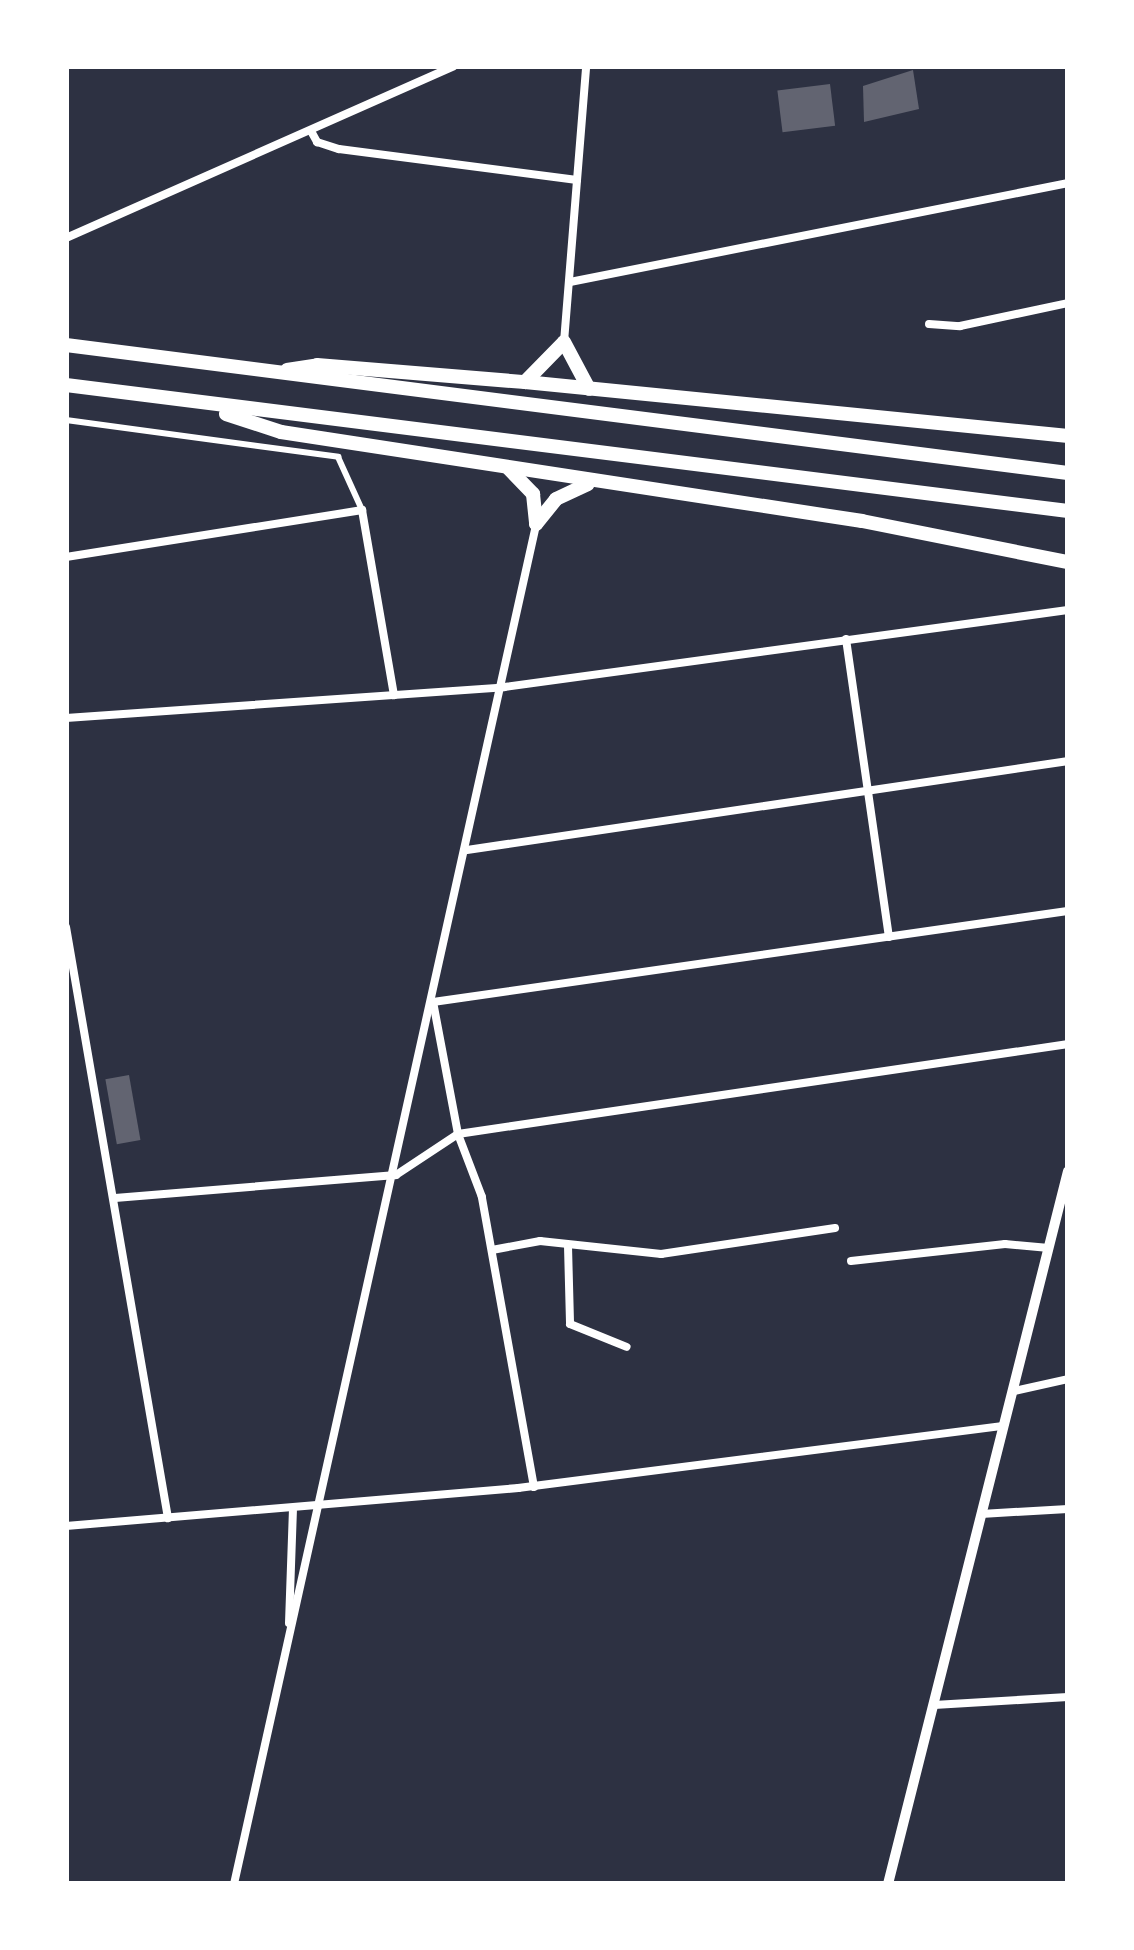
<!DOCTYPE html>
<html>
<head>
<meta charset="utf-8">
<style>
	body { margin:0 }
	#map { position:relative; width:1134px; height:1950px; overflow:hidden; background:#2d3142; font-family:"Roboto Condensed",sans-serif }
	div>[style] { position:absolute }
	.building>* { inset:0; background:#626471; transform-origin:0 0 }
	.pedestrian>* { height:6px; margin:-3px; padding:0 3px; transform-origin:3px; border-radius:3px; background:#fff }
	.minor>* { height:8px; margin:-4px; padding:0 4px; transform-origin:4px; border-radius:4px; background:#fff }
	.secondary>* { height:10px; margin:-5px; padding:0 5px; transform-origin:5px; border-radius:5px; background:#fff }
	.trunk>* { height:14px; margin:-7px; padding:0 7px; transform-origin:7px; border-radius:7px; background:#fff }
	span { translate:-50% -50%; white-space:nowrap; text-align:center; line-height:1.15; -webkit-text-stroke:10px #fff; paint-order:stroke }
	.frame { position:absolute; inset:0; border:69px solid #fff; pointer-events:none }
</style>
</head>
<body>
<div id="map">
	<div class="building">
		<div style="clip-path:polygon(913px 70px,919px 109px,864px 122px,863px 86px)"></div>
		<div style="left:830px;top:84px;width:42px;height:53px;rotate:83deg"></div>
		<div style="left:129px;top:1075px;width:66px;height:24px;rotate:80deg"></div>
	</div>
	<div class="pedestrian">
		<div style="left:66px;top:420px;width:275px;rotate:7.7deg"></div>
		<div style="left:338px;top:457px;width:58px;rotate:65.6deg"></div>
	</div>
	<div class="minor">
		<div style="left:311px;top:131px;width:13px;rotate:61deg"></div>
		<div style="left:317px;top:142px;width:23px;rotate:18deg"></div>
		<div style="left:339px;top:149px;width:240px;rotate:7.4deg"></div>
		<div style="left:66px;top:238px;width:424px;rotate:-23.9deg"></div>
		<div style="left:570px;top:282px;width:508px;rotate:-11.24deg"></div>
		<div style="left:929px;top:324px;width:31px;rotate:4deg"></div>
		<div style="left:960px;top:326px;width:110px;rotate:-12deg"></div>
		<div style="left:564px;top:342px;width:277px;rotate:-85.4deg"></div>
		<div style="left:66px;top:557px;width:300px;rotate:-9deg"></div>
		<div style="left:362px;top:510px;width:188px;rotate:80.2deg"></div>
		<div style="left:846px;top:639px;width:301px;rotate:81.8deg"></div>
		<div style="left:66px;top:718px;width:439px;rotate:-4deg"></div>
		<div style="left:504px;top:687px;width:569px;rotate:-7.77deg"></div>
		<div style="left:467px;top:850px;width:608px;rotate:-8.42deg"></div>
		<div style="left:66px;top:927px;width:600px;rotate:80.21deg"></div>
		<div style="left:115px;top:1198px;width:282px;rotate:-4.7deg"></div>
		<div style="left:396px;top:1175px;width:74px;rotate:-33.5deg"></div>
		<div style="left:458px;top:1134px;width:617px;rotate:-8.39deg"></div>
		<div style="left:568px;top:1246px;width:78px;rotate:88.5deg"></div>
		<div style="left:570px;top:1324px;width:61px;rotate:22deg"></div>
		<div style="left:492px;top:1250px;width:49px;rotate:-10.6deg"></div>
		<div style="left:540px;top:1241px;width:122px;rotate:6.1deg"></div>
		<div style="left:661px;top:1254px;width:176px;rotate:-8.5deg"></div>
		<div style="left:851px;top:1261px;width:155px;rotate:-6.3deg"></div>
		<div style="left:1005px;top:1244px;width:44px;rotate:5.2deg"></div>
		<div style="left:1014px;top:1391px;width:55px;rotate:-12.5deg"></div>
		<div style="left:534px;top:1487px;width:295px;rotate:-100.2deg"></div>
		<div style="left:482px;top:1197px;width:67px;rotate:-110.9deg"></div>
		<div style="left:458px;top:1134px;width:134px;rotate:-100.7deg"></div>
		<div style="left:433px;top:1002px;width:641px;rotate:-8.16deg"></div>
		<div style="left:981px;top:1514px;width:87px;rotate:-3.3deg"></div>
		<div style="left:66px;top:1526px;width:454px;rotate:-4.8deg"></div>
		<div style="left:518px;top:1488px;width:489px;rotate:-7.3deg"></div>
		<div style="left:289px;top:1623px;width:112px;rotate:-88deg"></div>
		<div style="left:934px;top:1705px;width:134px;rotate:-3.4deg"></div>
		<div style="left:234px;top:1884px;width:1392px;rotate:-77.47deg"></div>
	</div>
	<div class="secondary">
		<div style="left:888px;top:1884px;width:735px;rotate:-75.83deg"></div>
	</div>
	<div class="trunk">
		<div style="left:564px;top:342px;width:53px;rotate:62deg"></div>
		<div style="left:66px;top:345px;width:1010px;rotate:7.28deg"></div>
		<div style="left:287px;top:370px;width:30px;rotate:-9deg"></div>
		<div style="left:317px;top:365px;width:209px;rotate:4.7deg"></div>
		<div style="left:525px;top:382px;width:546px;rotate:5.68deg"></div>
		<div style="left:526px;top:381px;width:54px;rotate:-45.7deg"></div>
		<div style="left:66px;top:385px;width:1010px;rotate:7.17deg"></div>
		<div style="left:226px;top:414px;width:58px;rotate:18.1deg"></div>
		<div style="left:281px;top:432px;width:588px;rotate:8.71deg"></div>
		<div style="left:862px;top:521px;width:210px;rotate:11.3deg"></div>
		<div style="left:509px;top:469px;width:35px;rotate:46deg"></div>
		<div style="left:533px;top:494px;width:30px;rotate:84deg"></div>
		<div style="left:536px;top:524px;width:32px;rotate:-51deg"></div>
		<div style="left:556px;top:499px;width:35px;rotate:-25deg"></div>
	</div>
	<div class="frame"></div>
</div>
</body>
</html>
